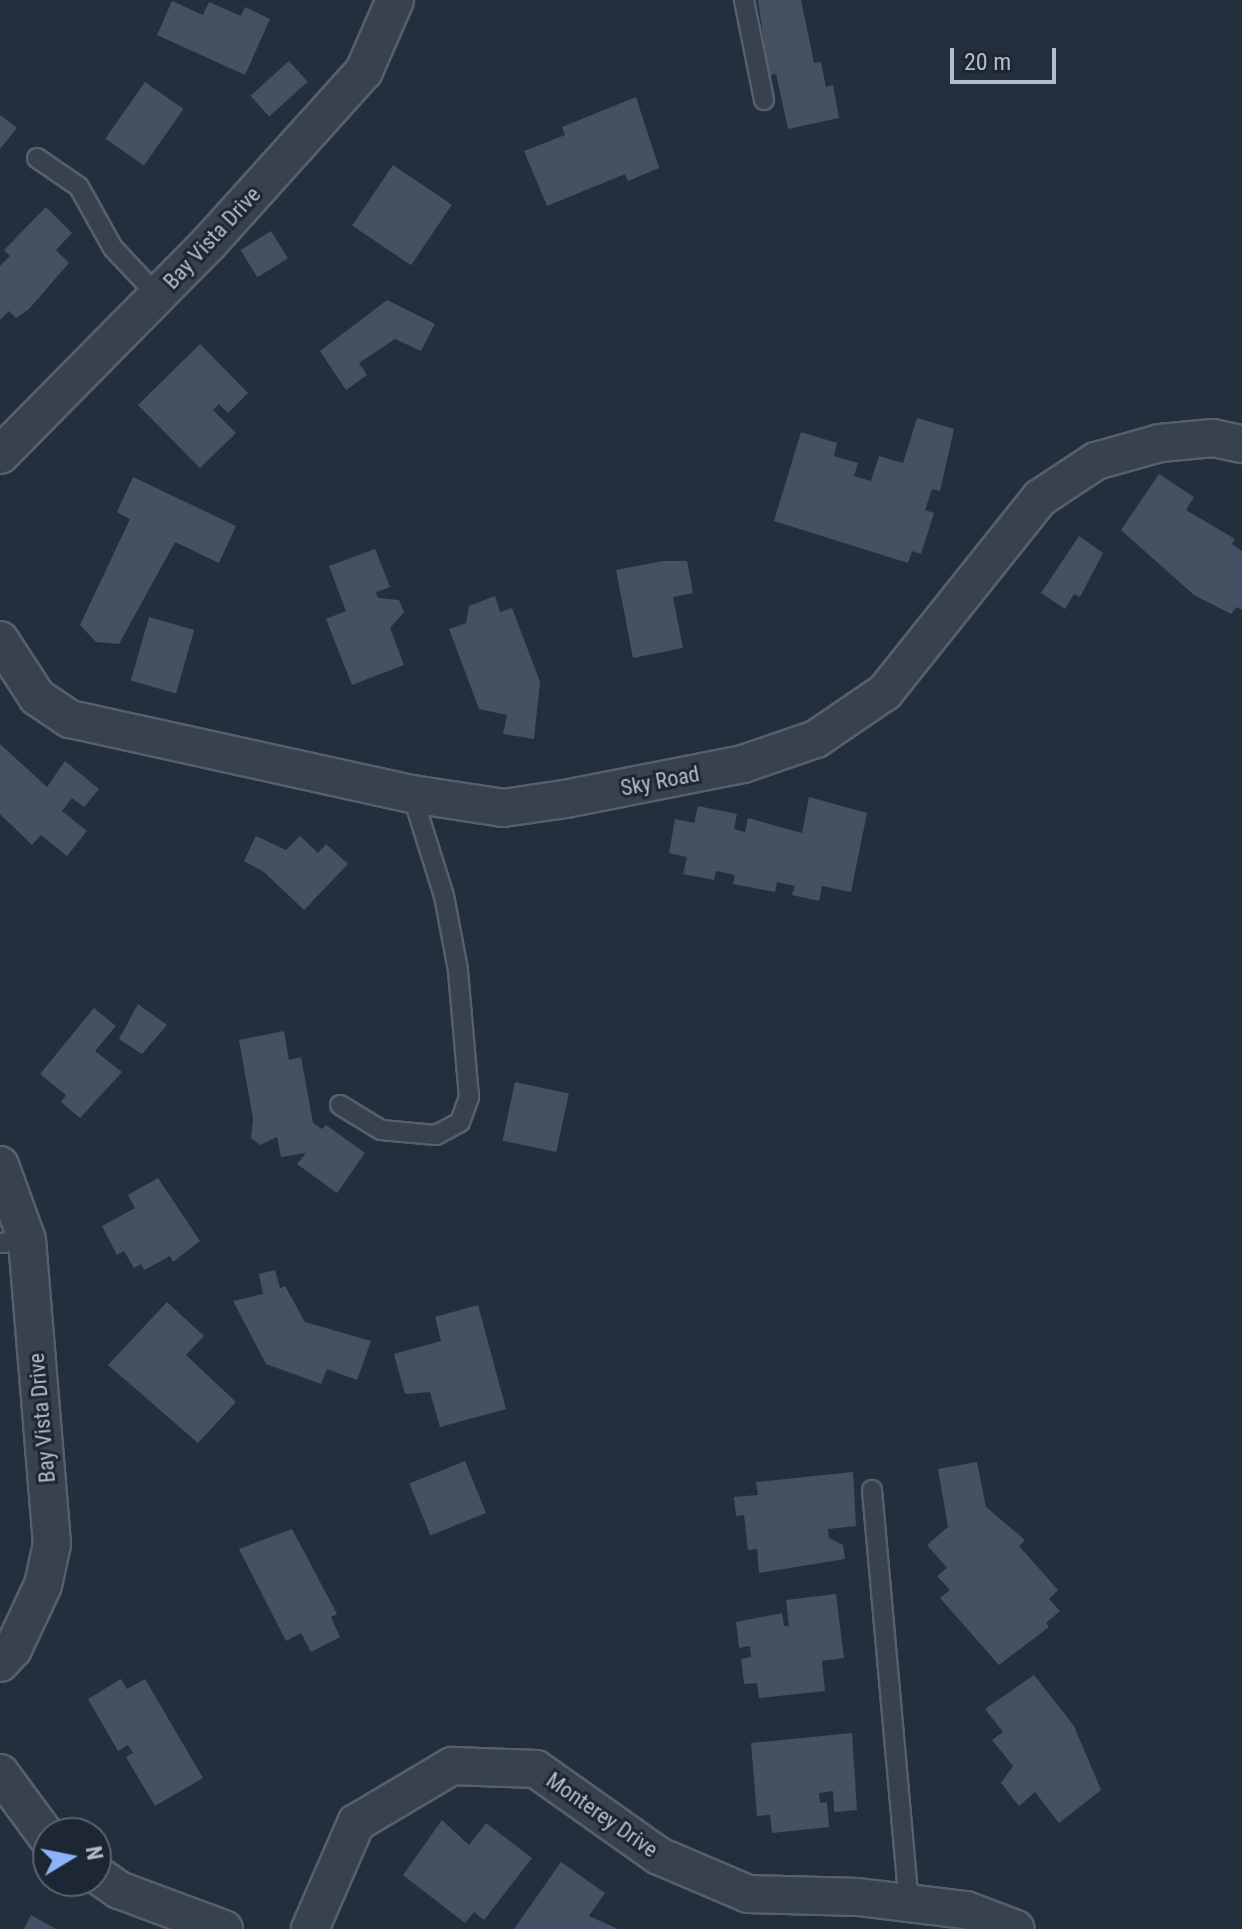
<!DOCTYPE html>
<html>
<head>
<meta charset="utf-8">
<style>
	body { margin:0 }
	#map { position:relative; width:1242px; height:1929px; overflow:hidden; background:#242f3e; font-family:"Roboto Condensed",sans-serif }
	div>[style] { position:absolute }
	.building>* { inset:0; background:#455162; transform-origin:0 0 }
	.roads { filter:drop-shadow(2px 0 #565f6c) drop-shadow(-2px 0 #565f6c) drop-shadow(0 2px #565f6c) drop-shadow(0 -2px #565f6c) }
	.lane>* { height:18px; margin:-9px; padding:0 9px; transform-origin:9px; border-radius:9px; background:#38414e }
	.street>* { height:36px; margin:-18px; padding:0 18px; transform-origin:18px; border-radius:18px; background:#38414e }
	span { translate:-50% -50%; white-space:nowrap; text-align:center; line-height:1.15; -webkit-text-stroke:6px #1d2633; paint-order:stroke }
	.street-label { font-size:22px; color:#b4bcc9 }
	.north { position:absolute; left:32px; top:1817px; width:80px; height:80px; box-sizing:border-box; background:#1d2633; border:2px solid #59626f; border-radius:50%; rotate:80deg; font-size:22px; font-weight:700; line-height:32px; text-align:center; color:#b4bcc9 }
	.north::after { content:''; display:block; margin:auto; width:28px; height:36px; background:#8ab4f8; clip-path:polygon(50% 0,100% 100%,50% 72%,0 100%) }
	.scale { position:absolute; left:950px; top:48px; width:106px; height:36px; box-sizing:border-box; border:4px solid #b4bcc9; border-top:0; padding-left:10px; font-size:24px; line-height:28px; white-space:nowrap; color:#b4bcc9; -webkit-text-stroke:6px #1d2633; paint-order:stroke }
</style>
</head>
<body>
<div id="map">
	<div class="building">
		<div style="clip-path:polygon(758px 0,801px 0,814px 63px,821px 62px,826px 87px,833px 85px,839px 118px,788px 129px,776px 74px,769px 75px,767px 65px)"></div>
		<div style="clip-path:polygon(172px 1px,203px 15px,209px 2px,241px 16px,245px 7px,270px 19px,245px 75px,157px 35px)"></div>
		<div style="left:289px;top:61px;width:28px;height:52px;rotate:48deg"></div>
		<div style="left:145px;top:82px;width:47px;height:69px;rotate:35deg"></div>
		<div style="clip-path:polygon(636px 97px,659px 168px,628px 181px,625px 174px,547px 206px,524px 151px,565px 135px,562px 127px)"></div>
		<div style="clip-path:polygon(0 115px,17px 128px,0 149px)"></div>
		<div style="left:393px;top:165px;width:71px;height:73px;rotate:34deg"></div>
		<div style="clip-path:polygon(46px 207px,72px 233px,56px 250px,69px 263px,29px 309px,16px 318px,9px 311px,0 320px,0 266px,10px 256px,4px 250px)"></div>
		<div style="left:271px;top:231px;width:32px;height:36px;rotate:58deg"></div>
		<div style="clip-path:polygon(387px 300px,435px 324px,421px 351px,395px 339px,359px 363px,367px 375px,346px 390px,320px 351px)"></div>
		<div style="clip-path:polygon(200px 344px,248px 393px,228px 413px,219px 404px,213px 410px,236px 433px,200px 468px,138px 405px)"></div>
		<div style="clip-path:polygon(917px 418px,954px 429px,940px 491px,932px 489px,925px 510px,934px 513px,921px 554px,912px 551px,908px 563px,774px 521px,801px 432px,837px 443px,834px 456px,858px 463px,854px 476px,871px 481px,879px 456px,903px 463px)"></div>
		<div style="clip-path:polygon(1159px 474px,1194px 497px,1186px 510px,1235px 539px,1232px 544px,1242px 551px,1242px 610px,1237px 607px,1231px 614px,1194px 595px,1121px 530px)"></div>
		<div style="clip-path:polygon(133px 477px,236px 526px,219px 563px,175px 542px,119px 644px,96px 642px,80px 625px,130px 519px,117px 512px)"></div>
		<div style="clip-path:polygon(1079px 536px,1103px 553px,1080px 597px,1074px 594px,1065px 609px,1041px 593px)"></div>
		<div style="clip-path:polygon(375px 549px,390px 587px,376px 592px,378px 598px,399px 600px,404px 612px,390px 628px,404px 665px,352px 685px,326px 619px,346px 611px,329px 566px)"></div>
		<div style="clip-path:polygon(663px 561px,687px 561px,693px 593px,673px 597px,683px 648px,633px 658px,616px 570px)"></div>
		<div style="clip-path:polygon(495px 596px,500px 612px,512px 608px,540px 682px,534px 739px,503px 734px,507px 715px,479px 709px,449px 629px,466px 623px,469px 606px)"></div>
		<div style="left:149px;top:617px;width:47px;height:66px;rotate:16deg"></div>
		<div style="clip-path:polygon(0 744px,47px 787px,65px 761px,99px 789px,84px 807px,72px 798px,62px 811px,87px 831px,67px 856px,41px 835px,32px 845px,0 814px)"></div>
		<div style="clip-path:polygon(809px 797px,867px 813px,851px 892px,822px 886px,819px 901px,792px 895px,795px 886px,777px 882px,775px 892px,733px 884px,735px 875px,716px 871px,714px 880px,683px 874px,687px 857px,669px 853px,675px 819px,694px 823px,698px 806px,737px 814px,734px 829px,745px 832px,748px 818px,802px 833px)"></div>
		<div style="clip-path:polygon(256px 836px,286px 850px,300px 836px,318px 853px,326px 844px,348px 864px,304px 910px,264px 872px,244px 861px)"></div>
		<div style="clip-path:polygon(138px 1004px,167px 1025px,142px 1054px,119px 1039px)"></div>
		<div style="clip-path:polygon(94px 1008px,116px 1026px,95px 1051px,122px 1072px,80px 1118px,61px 1102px,66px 1095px,40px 1074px)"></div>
		<div style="clip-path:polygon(284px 1031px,289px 1060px,301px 1057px,313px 1123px,322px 1129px,326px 1125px,365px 1153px,337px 1193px,297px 1164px,306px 1153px,281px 1157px,277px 1137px,260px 1145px,251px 1138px,253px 1119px,239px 1040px)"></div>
		<div style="left:515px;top:1082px;width:55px;height:60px;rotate:12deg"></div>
		<div style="clip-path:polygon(158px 1178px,200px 1241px,173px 1262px,170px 1256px,144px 1270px,141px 1264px,134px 1268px,124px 1251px,117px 1255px,102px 1226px,135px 1208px,128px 1195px)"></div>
		<div style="clip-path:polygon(275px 1270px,280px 1288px,285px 1286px,305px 1322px,371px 1341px,357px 1380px,327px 1369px,321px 1384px,266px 1364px,233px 1301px,263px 1294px,259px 1274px)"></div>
		<div style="clip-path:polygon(167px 1302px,204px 1336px,186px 1355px,236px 1402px,198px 1443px,108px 1365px)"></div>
		<div style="clip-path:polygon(478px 1305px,506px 1409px,440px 1427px,430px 1392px,405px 1394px,394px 1354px,441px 1341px,435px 1317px)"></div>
		<div style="left:465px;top:1461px;width:56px;height:60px;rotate:68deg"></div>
		<div style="clip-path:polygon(977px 1462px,986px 1507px,1025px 1540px,1019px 1546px,1058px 1590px,1049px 1599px,1060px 1611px,1046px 1623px,1049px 1627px,999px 1665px,940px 1598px,950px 1590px,937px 1576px,947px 1568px,927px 1545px,948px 1527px,938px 1469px)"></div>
		<div style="clip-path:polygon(853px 1472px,856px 1526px,828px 1529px,829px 1538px,843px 1545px,845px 1559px,759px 1573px,757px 1549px,748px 1550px,744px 1515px,736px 1516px,734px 1497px,758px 1495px,756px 1482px)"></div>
		<div style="clip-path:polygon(292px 1529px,337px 1614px,331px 1617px,340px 1637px,311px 1652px,301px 1633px,286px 1641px,239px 1549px)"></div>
		<div style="clip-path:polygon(836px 1594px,844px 1658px,822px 1661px,825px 1691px,759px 1698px,757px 1683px,744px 1684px,741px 1659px,751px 1657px,750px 1646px,739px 1648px,736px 1622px,782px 1613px,784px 1626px,789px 1626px,786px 1600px)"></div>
		<div style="clip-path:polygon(1034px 1675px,1074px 1726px,1101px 1790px,1059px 1823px,1035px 1792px,1019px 1806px,1001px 1783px,1013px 1766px,992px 1740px,1003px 1732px,985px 1709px)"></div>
		<div style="clip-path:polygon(121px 1679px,127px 1689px,145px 1679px,203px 1778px,155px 1806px,126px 1757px,133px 1753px,128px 1745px,118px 1751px,88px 1699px)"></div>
		<div style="clip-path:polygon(852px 1733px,857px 1810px,834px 1812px,833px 1791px,819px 1793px,820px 1803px,827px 1802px,829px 1827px,772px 1833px,770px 1815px,757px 1816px,751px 1743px)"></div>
		<div style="clip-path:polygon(442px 1820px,469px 1845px,486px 1823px,532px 1858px,484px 1920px,474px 1912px,465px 1923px,403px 1875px)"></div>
		<div style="clip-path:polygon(561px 1862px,605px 1893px,589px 1916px,618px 1929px,514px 1929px)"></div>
		<div style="clip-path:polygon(31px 1915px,56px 1929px,24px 1929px)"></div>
	</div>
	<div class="roads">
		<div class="lane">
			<div style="left:744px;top:0;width:102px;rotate:78.7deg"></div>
			<div style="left:37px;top:158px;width:51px;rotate:34.6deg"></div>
			<div style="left:79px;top:187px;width:70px;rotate:60.9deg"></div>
			<div style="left:113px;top:248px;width:66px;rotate:46.8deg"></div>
			<div style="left:340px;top:1105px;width:48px;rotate:31.4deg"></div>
			<div style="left:381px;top:1130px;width:55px;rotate:5.2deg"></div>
			<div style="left:436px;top:1135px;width:27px;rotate:-28deg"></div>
			<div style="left:460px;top:1122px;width:27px;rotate:-70deg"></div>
			<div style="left:469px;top:1097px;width:127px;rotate:-95deg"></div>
			<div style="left:458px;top:970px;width:75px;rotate:-100.7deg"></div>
			<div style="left:444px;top:896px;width:107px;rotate:-107.4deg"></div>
			<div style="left:0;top:1243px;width:27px;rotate:-6deg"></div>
			<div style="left:872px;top:1490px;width:415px;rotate:84.9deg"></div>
		</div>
		<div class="street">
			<div style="left:0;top:455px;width:299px;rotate:-45.4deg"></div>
			<div style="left:210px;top:242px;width:230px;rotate:-48deg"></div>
			<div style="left:364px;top:71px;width:77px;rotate:-66.4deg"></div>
			<div style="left:0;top:640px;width:68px;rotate:57deg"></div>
			<div style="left:37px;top:697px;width:40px;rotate:34deg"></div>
			<div style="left:70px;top:719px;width:350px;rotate:12.4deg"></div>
			<div style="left:412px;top:794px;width:92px;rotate:8.7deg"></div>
			<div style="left:503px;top:808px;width:63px;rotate:-8.3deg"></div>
			<div style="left:565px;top:799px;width:181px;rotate:-11.1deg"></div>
			<div style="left:743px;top:764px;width:77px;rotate:-18.9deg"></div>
			<div style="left:816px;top:739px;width:83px;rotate:-34.3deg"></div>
			<div style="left:885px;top:692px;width:248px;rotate:-51.4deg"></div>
			<div style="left:1040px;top:498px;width:67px;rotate:-33.5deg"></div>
			<div style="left:1096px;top:461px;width:66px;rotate:-15.7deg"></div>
			<div style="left:1160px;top:443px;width:53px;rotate:-5.4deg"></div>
			<div style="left:1213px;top:438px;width:30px;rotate:12deg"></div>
			<div style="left:0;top:1165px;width:80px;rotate:70.2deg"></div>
			<div style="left:27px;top:1240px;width:305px;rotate:85.3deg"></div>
			<div style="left:52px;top:1544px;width:42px;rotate:102.4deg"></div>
			<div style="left:43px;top:1585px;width:71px;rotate:115.1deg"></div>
			<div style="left:13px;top:1649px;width:19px;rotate:133deg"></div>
			<div style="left:0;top:1773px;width:81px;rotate:53.6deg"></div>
			<div style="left:96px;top:1874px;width:28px;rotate:35deg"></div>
			<div style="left:119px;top:1890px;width:112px;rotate:20.4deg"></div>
			<div style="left:310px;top:1929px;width:116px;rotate:-66.5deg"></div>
			<div style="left:356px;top:1823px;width:112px;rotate:-30.7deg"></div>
			<div style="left:452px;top:1766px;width:84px;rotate:2deg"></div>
			<div style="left:536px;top:1769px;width:151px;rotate:35.3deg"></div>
			<div style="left:659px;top:1856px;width:97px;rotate:23.1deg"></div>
			<div style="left:748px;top:1894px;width:110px;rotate:1.6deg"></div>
			<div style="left:858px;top:1897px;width:109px;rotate:6.9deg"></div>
			<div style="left:966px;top:1910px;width:53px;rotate:20.8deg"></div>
		</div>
	</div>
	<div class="street-label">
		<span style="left:212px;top:238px;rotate:-47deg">Bay Vista Drive</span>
		<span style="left:660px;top:781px;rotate:-11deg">Sky Road</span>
		<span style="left:42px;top:1418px;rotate:-95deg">Bay Vista Drive</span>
		<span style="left:602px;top:1815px;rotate:35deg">Monterey Drive</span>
	</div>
	<div class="north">N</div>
	<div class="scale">20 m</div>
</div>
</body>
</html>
